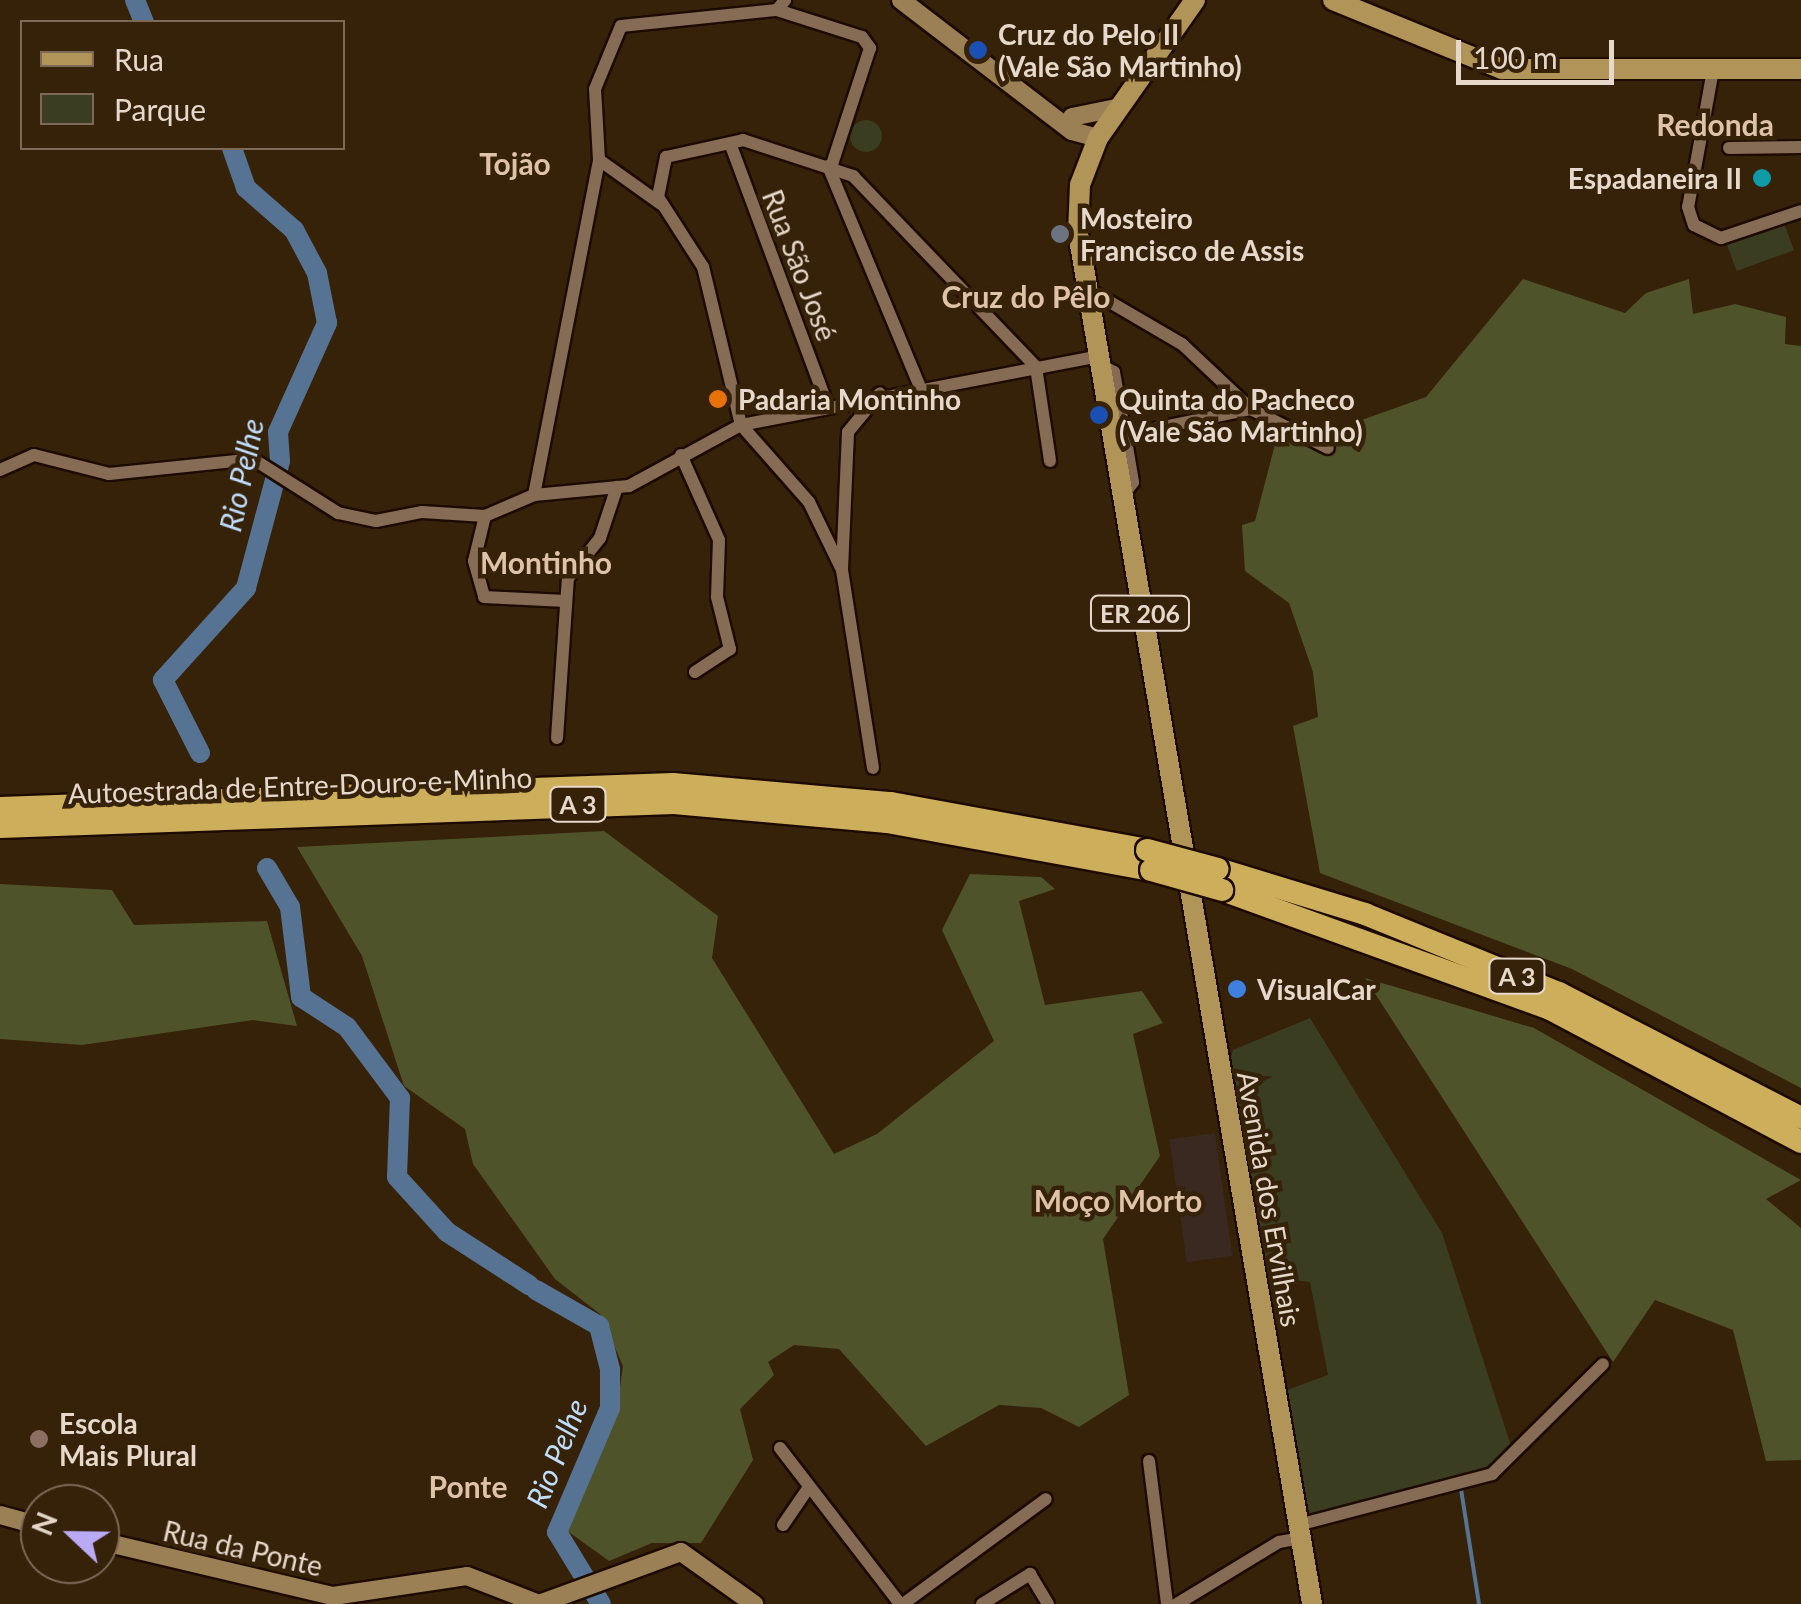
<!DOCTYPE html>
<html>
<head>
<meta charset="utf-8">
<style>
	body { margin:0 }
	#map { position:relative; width:1801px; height:1604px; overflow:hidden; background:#362109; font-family:Lato,sans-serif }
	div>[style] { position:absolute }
	.commercial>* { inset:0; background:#3a2920; transform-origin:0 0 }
	.green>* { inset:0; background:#3a3d20; transform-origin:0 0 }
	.round { border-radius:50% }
	.forest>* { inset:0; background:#4f532a }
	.stream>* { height:4px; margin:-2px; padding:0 2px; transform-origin:2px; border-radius:2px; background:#567393 }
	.river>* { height:20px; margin:-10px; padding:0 10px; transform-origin:10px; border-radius:10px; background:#567393 }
	.roads { filter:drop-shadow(2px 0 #1d0a00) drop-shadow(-2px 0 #1d0a00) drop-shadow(0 2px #1d0a00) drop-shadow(0 -2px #1d0a00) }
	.street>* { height:12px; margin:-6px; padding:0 6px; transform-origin:6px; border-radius:6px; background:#866c54 }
	.secondary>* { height:18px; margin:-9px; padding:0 9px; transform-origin:9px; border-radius:9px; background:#9b8056 }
	.primary>* { height:20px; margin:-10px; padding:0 10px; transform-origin:10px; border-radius:10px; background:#b19458 }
	.highway>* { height:22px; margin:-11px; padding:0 11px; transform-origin:11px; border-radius:11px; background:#cdaf5b }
	.bridges { filter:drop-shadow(2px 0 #1d0a00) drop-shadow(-2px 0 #1d0a00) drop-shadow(0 2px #1d0a00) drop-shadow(0 -2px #1d0a00) }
	.highway-bridge>* { height:22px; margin:-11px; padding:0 11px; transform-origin:11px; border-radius:11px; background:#cdaf5b }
	.dots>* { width:28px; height:28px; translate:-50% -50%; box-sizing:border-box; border:5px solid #362109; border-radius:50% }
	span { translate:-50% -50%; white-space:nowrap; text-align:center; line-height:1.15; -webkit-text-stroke:9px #362109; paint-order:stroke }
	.shield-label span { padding:2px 8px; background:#362109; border:2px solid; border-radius:8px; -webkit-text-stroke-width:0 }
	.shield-label { font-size:25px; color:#e6d8cb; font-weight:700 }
	.poi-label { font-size:28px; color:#e6d8cb; font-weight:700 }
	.left { translate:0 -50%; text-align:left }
	.right { translate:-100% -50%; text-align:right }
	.street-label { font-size:28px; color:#e6d8cb }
	.neighbourhood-label { font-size:30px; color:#dfc3a8; font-weight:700 }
	.water-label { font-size:30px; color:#bfddfc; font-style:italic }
	.legend { position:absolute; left:20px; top:20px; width:325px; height:130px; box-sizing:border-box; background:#362109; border:2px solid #7c6a57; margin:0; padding:12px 18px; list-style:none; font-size:30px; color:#e6d8cb }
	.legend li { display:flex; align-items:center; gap:20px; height:50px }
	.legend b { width:50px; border:2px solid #7c6a57 }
	.north { position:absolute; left:20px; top:1484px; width:100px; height:100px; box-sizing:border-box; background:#362109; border:2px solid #7c6a57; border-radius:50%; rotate:292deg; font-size:28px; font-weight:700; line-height:40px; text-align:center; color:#e6d8cb }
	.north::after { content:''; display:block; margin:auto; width:35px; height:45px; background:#baaaf6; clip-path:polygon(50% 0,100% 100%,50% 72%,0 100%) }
	.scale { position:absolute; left:1456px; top:40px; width:158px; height:45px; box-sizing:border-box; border:5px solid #e6d8cb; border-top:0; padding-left:12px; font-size:30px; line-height:35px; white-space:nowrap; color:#e6d8cb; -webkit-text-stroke:8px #362109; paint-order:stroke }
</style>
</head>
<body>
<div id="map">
	<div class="commercial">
		<div style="left:1215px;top:1133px;width:124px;height:46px;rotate:82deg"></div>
	</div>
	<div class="green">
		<div class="round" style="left:850px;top:120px;width:32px;height:32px"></div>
		<div style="left:1784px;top:223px;width:29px;height:61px;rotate:70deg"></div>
		<div style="clip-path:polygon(1310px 1018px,1442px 1233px,1514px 1455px,1493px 1470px,1306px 1517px,1287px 1390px,1328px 1375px,1310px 1282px,1266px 1277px,1229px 1063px,1233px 1050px)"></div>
	</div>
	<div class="forest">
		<div style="clip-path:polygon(1523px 279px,1625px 313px,1646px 293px,1689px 279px,1693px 314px,1735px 304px,1786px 317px,1785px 344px,1801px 346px,1801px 1088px,1572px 969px,1320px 873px,1293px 726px,1318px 717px,1313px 672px,1289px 603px,1245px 571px,1242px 525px,1255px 521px,1279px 429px,1324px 451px,1359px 421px,1426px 397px)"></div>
		<div style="clip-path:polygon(604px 831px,718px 916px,712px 958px,834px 1154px,877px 1134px,994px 1041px,942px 930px,970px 874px,1041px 877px,1055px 889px,1019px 901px,1045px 1005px,1142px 991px,1163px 1023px,1133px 1034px,1160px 1156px,1103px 1239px,1129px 1395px,1079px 1427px,1041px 1408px,999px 1405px,926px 1446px,839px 1349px,794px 1345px,768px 1362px,774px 1375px,740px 1409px,753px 1460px,701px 1543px,652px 1543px,609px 1561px,566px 1530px,616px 1415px,623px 1366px,600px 1314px,555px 1279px,473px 1164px,465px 1129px,404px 1086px,362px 956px,297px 847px)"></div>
		<div style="clip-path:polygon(0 884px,112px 890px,134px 925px,267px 921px,297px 1026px,253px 1020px,82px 1045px,0 1039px)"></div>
		<div style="clip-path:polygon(1365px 978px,1534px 1028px,1801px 1180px,1766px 1199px,1801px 1228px,1801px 1460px,1766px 1461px,1733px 1330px,1655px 1300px,1613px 1362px)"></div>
	</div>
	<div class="stream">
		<div style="left:1461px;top:1489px;width:116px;rotate:81.1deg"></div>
	</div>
	<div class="river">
		<div style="left:135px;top:0;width:24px;rotate:68deg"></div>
		<div style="left:200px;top:753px;width:82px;rotate:-116.9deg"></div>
		<div style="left:163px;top:680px;width:124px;rotate:-47.9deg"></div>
		<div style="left:246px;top:588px;width:131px;rotate:-75deg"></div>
		<div style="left:280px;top:461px;width:29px;rotate:-94deg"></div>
		<div style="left:278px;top:432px;width:120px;rotate:-65.8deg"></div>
		<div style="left:327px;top:323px;width:51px;rotate:-101.3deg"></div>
		<div style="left:317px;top:273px;width:49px;rotate:-118.1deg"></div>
		<div style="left:294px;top:230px;width:64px;rotate:-138.8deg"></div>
		<div style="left:246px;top:188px;width:42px;rotate:-109.3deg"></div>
		<div style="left:267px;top:868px;width:45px;rotate:59.5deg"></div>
		<div style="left:290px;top:907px;width:91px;rotate:83deg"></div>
		<div style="left:301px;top:997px;width:55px;rotate:33.1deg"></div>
		<div style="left:347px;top:1027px;width:89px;rotate:53.3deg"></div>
		<div style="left:400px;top:1098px;width:79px;rotate:92.2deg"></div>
		<div style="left:397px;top:1177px;width:74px;rotate:47.7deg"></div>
		<div style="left:447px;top:1232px;width:98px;rotate:32.9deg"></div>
		<div style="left:536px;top:1290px;width:73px;rotate:29.7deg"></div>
		<div style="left:599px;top:1326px;width:44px;rotate:75.7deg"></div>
		<div style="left:610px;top:1369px;width:39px;rotate:90deg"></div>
		<div style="left:610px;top:1408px;width:135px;rotate:113.1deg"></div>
		<div style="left:557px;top:1532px;width:84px;rotate:58.6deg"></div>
	</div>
	<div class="roads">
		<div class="street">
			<div style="left:777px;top:10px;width:89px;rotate:17.6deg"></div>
			<div style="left:862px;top:37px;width:14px;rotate:54deg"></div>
			<div style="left:870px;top:48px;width:125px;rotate:108.1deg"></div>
			<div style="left:1713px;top:70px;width:139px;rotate:100.3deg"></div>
			<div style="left:1688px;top:207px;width:19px;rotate:72deg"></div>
			<div style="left:1694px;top:225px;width:30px;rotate:26deg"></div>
			<div style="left:1721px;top:238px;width:84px;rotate:-18.6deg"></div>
			<div style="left:730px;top:143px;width:278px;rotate:69.6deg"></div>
			<div style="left:1729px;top:148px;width:72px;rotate:-0.8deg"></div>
			<div style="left:828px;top:166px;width:237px;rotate:67.4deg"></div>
			<div style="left:661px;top:204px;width:76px;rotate:-144.6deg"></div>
			<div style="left:599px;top:160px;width:71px;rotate:-93.2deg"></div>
			<div style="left:595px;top:89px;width:68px;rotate:-67.6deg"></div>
			<div style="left:621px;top:26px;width:157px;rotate:-5.9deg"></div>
			<div style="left:777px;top:10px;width:13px;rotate:-51deg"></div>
			<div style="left:1086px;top:288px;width:111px;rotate:30.3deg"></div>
			<div style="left:1182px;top:344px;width:95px;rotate:43.3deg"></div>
			<div style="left:1099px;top:364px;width:17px;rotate:28deg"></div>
			<div style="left:1114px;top:372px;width:64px;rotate:80.1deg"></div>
			<div style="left:1125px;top:435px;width:48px;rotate:80.3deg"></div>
			<div style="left:1133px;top:482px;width:19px;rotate:126deg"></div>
			<div style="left:1125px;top:435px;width:129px;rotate:-11.7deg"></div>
			<div style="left:1251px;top:409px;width:86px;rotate:26.9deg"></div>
			<div style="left:681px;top:455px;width:93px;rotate:65.9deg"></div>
			<div style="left:719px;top:540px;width:57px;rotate:92deg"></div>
			<div style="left:717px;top:597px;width:54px;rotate:76deg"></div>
			<div style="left:730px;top:649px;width:42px;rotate:146.7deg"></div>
			<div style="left:0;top:470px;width:37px;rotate:-24deg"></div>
			<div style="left:34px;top:455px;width:77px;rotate:14.2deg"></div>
			<div style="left:109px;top:474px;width:145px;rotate:-5.9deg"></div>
			<div style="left:253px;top:459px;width:101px;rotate:32.4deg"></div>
			<div style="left:338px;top:513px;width:39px;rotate:12deg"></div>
			<div style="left:376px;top:521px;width:47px;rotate:-11.1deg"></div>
			<div style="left:422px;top:512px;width:63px;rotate:3.6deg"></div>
			<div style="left:485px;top:516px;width:53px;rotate:-23.2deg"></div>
			<div style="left:534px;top:495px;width:95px;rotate:-5.4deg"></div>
			<div style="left:629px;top:486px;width:128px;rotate:-28.6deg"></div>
			<div style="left:741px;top:425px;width:364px;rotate:-10.9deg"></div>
			<div style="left:534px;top:495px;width:341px;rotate:-79deg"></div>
			<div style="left:485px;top:516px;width:46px;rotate:103.7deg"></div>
			<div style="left:474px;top:561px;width:37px;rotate:74deg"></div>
			<div style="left:484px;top:597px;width:82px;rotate:2.8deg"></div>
			<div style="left:842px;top:570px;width:76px;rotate:-115.9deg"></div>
			<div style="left:809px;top:502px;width:103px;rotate:-131.4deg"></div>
			<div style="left:741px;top:425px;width:163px;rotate:-103.5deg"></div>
			<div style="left:703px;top:267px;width:83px;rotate:-122.7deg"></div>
			<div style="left:658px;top:197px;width:41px;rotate:-78.7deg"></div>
			<div style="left:666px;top:157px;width:79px;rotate:-12.4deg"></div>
			<div style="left:743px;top:140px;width:116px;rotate:18.1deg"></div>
			<div style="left:853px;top:176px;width:265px;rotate:46.2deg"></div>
			<div style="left:1036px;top:367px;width:95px;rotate:81.5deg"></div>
			<div style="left:557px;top:738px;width:160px;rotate:-86.1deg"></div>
			<div style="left:568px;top:578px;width:51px;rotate:-51.3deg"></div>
			<div style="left:600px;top:538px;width:54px;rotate:-71.6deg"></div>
			<div style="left:873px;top:768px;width:200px;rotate:-98.9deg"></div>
			<div style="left:842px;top:570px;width:138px;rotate:-87.5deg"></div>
			<div style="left:848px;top:432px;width:50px;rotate:-50.6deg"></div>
			<div style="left:780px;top:1448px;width:197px;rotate:52.4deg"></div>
			<div style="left:1149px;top:1461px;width:144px;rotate:82.8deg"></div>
			<div style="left:783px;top:1525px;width:42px;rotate:-55.6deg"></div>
			<div style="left:1298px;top:1525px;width:201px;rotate:-14.7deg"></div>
			<div style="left:1492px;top:1474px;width:156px;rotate:-44.7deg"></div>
			<div style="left:903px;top:1604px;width:177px;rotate:-36.3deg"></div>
			<div style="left:982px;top:1604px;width:57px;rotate:-32deg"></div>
			<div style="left:1030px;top:1574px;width:35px;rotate:59deg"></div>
			<div style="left:1177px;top:1604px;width:119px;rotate:-31.3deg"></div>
			<div style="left:1279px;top:1542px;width:22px;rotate:-10deg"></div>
		</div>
		<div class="secondary">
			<div style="left:901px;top:0;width:215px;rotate:37.5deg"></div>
			<div style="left:1072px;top:131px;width:27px;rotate:15deg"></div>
			<div style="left:1072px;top:117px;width:45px;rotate:-11.6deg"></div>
			<div style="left:0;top:1515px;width:41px;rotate:15.4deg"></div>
			<div style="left:100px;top:1541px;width:239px;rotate:13.3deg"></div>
			<div style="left:333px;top:1596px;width:135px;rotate:-8.5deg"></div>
			<div style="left:467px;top:1576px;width:77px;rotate:21.3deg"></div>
			<div style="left:539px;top:1604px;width:151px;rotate:-20.1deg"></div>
			<div style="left:681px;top:1552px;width:90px;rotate:35.5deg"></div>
		</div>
		<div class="primary">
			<div style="left:1195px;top:0;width:169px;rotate:125.1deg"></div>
			<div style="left:1098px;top:138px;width:50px;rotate:111deg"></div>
			<div style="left:1080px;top:185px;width:48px;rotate:92.4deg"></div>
			<div style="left:1078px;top:233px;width:1391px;rotate:80.31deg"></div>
			<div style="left:1333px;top:0;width:183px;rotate:22.2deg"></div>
			<div style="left:1502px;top:69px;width:299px"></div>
		</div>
		<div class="highway">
			<div style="left:0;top:808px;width:673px;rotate:-2.04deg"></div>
			<div style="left:673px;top:784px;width:219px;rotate:5deg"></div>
			<div style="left:891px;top:803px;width:260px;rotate:10.4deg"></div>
			<div style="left:0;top:827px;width:674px;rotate:-2.04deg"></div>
			<div style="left:674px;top:803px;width:214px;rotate:5.1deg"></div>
			<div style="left:887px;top:822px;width:268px;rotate:10.3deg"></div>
			<div style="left:1218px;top:869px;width:154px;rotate:17deg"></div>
			<div style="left:1365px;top:914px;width:209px;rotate:22.2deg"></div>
			<div style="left:1559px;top:993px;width:272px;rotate:27.3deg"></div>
			<div style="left:1222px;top:890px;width:349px;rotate:19.9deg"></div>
			<div style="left:1550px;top:1009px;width:284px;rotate:27.9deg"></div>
		</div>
	</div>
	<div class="bridges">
		<div class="highway-bridge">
			<div style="left:1147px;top:850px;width:73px;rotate:15deg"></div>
			<div style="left:1151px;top:870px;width:74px;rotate:15.7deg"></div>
		</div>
	</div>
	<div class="dots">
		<div style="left:978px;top:50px;background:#1a4fb4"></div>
		<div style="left:1762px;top:178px;background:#0f9aa8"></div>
		<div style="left:1060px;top:234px;background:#6b7280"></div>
		<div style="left:718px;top:399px;background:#e8710a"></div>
		<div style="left:1099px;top:415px;background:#1a4fb4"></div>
		<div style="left:1237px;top:989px;background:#3f7fe0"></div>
		<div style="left:39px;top:1439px;background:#8d6e63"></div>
	</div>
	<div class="shield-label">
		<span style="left:1140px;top:613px">ER 206</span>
		<span style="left:578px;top:804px">A 3</span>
		<span style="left:1517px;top:976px">A 3</span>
	</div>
	<div class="poi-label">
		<span class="left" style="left:998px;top:50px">Cruz do Pelo II<br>(Vale São Martinho)</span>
		<span class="right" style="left:1742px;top:178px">Espadaneira II</span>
		<span class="left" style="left:1080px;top:234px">Mosteiro<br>Francisco de Assis</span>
		<span class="left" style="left:738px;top:399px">Padaria Montinho</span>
		<span class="left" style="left:1119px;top:415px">Quinta do Pacheco<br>(Vale São Martinho)</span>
		<span class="left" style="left:1257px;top:989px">VisualCar</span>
		<span class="left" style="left:59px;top:1439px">Escola<br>Mais Plural</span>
	</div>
	<div class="street-label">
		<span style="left:800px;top:265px;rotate:69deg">Rua São José</span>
		<span style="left:300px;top:785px;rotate:-2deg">Autoestrada de Entre-Douro-e-Minho</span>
		<span style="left:1270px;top:1199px;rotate:80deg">Avenida dos Ervilhais</span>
		<span style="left:243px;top:1548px;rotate:13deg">Rua da Ponte</span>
	</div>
	<div class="neighbourhood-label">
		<span style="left:1715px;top:124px">Redonda</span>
		<span style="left:515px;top:163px">Tojão</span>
		<span style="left:1026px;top:296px">Cruz do Pêlo</span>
		<span style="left:546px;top:562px">Montinho</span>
		<span style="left:1118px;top:1200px">Moço Morto</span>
		<span style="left:468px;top:1486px">Ponte</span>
	</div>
	<div class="water-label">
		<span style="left:241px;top:475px;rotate:-78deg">Rio Pelhe</span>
		<span style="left:556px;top:1453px;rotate:-68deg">Rio Pelhe</span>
	</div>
	<ul class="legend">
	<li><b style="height:12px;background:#b19458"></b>Rua</li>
	<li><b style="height:28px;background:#3a3d20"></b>Parque</li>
	</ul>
	<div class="north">N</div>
	<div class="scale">100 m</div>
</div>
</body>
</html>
